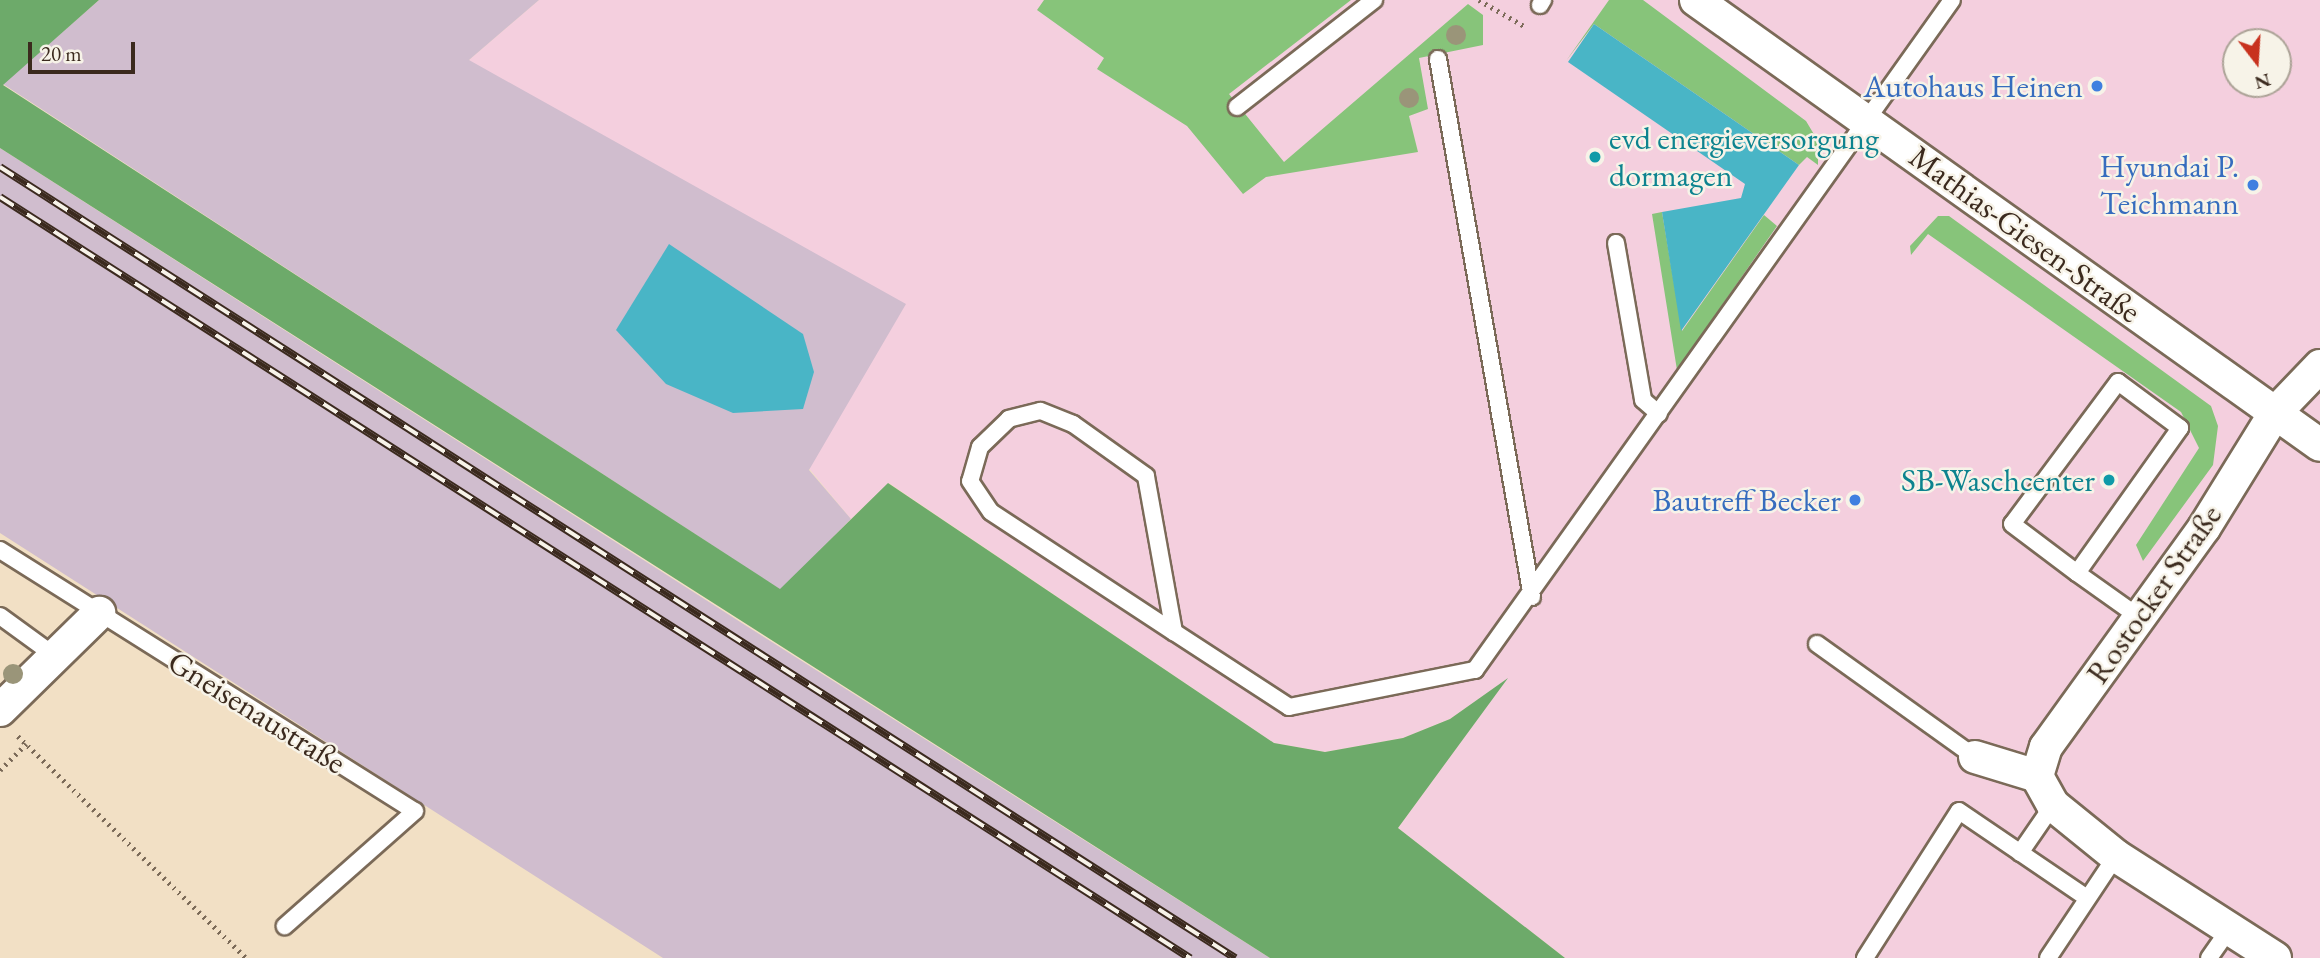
<!DOCTYPE html>
<html>
<head>
<meta charset="utf-8">
<style>
	body { margin:0 }
	#map { position:relative; width:2320px; height:958px; overflow:hidden; background:#f2e0c5; font-family:"EB Garamond",serif }
	div>[style] { position:absolute }
	.built>* { inset:0; background:#f4cfde }
	.industrial>* { inset:0; background:#d0bdce }
	.green>* { inset:0; background:#87c47a }
	.forest>* { inset:0; background:#6daa6a }
	.water>* { inset:0; background:#49b5c6 }
	.path>* { height:4.5px; margin-top:-2.25px; transform-origin:0; background:repeating-linear-gradient(90deg,#7b6a58 0 2px,transparent 0 7px) }
	.roads { filter:drop-shadow(2px 0 #7b6a58) drop-shadow(-2px 0 #7b6a58) drop-shadow(0 2px #7b6a58) drop-shadow(0 -2px #7b6a58) }
	.lane>* { height:16px; margin:-8px; padding:0 8px; transform-origin:8px; border-radius:8px; background:#fff }
	.street>* { height:32px; margin:-16px; padding:0 16px; transform-origin:16px; border-radius:16px; background:#fff }
	.rail>* { height:8px; margin-top:-4px; transform-origin:0; background:repeating-linear-gradient(90deg,#f7f3e8 0 16px,#3b2a1e 0 32px); box-sizing:border-box; border-block:2px solid #3b2a1e }
	.trees>* { width:20px; height:20px; margin:-10px; border-radius:50%; background:#9a9579 }
	.dots>* { width:19px; height:19px; translate:-50% -50%; box-sizing:border-box; border:4px solid #f7f3e8; border-radius:50% }
	span { translate:-50% -50%; white-space:nowrap; text-align:center; line-height:1.15; -webkit-text-stroke:5px #f7f3e8; paint-order:stroke }
	.shop-label { font-size:32px; color:#366cbe }
	.right { translate:-100% -50%; text-align:right }
	.culture-label { font-size:32px; color:#0d838f }
	.left { translate:0 -50%; text-align:left }
	.street-label { font-size:32px; color:#3b2a1e }
	.north { position:absolute; left:2222px; top:28px; width:70px; height:70px; box-sizing:border-box; background:#f7f3e8; border:2px solid #aca397; border-radius:50%; rotate:163deg; font-size:19px; font-weight:700; line-height:28px; text-align:center; color:#3b2a1e }
	.north::after { content:''; display:block; margin:auto; width:24px; height:32px; background:#c8321e; clip-path:polygon(50% 0,100% 100%,50% 72%,0 100%) }
	.scale { position:absolute; left:28px; top:42px; width:107px; height:32px; box-sizing:border-box; border:4px solid #3b2a1e; border-top:0; padding-left:9px; font-size:21px; line-height:24px; white-space:nowrap; color:#3b2a1e; -webkit-text-stroke:5px #f7f3e8; paint-order:stroke }
</style>
</head>
<body>
<div id="map">
	<div class="built">
		<div style="clip-path:polygon(evenodd,539px 0,2320px 0,2320px 958px,1565px 958px,1398px 828px,1506px 680px,1450px 719px,1403px 738px,1325px 752px,1274px 743px,889px 483px,851px 519px,469px 60px,539px 0,2236px 42px,2278px 42px,2278px 84px,2236px 84px,2236px 42px)"></div>
	</div>
	<div class="industrial">
		<div style="clip-path:polygon(99px 0,539px 0,469px 60px,906px 304px,809px 470px,851px 519px,781px 590px,3px 84px)"></div>
		<div style="clip-path:polygon(0 148px,745px 625px,1270px 958px,663px 958px,0 533px)"></div>
	</div>
	<div class="green">
		<div style="clip-path:polygon(1044px 0,1351px 0,1229px 94px,1284px 162px,1468px 4px,1483px 15px,1483px 45px,1419px 58px,1428px 109px,1409px 116px,1418px 152px,1266px 177px,1243px 194px,1187px 126px,1097px 69px,1104px 58px,1037px 10px)"></div>
		<div style="clip-path:polygon(1609px 0,1643px 0,1806px 121px,1818px 141px,1818px 165px,1807px 157px,1799px 165px,1594px 24px,1566px 61px)"></div>
		<div style="clip-path:polygon(1662px 212px,1682px 331px,1764px 215px,1777px 226px,1677px 370px,1652px 214px)"></div>
		<div style="clip-path:polygon(1938px 216px,1949px 216px,2211px 406px,2218px 426px,2213px 465px,2143px 561px,2136px 545px,2199px 448px,2181px 412px,1928px 234px,1911px 255px,1910px 246px)"></div>
	</div>
	<div class="forest">
		<div style="clip-path:polygon(0 0,99px 0,3px 85px,780px 589px,888px 483px,1274px 743px,1325px 752px,1403px 738px,1450px 719px,1508px 678px,1398px 828px,1565px 958px,1270px 958px,0 148px)"></div>
	</div>
	<div class="water">
		<div style="clip-path:polygon(1594px 24px,1799px 165px,1681px 331px,1662px 212px,1741px 198px,1745px 184px,1568px 62px)"></div>
		<div style="clip-path:polygon(669px 244px,803px 334px,814px 372px,803px 409px,733px 413px,666px 384px,616px 330px)"></div>
	</div>
	<div class="path">
		<div style="left:1479px;top:0;width:54px;rotate:29.9deg"></div>
		<div style="left:18px;top:736px;width:318px;rotate:44.2deg"></div>
		<div style="left:0;top:770px;width:37px;rotate:-45deg"></div>
	</div>
	<div class="roads">
		<div class="lane">
			<div style="left:1540px;top:5px;width:6px;rotate:-59deg"></div>
			<div style="left:1438px;top:59px;width:546px;rotate:80.09deg"></div>
			<div style="left:1237px;top:107px;width:174px;rotate:-38deg"></div>
			<div style="left:1616px;top:243px;width:159px;rotate:80.2deg"></div>
			<div style="left:1643px;top:400px;width:21px;rotate:41deg"></div>
			<div style="left:0;top:550px;width:490px;rotate:32.2deg"></div>
			<div style="left:415px;top:811px;width:174px;rotate:138.5deg"></div>
			<div style="left:2077px;top:573px;width:178px;rotate:-54.6deg"></div>
			<div style="left:2180px;top:428px;width:77px;rotate:-143.4deg"></div>
			<div style="left:2118px;top:382px;width:177px;rotate:126.7deg"></div>
			<div style="left:2012px;top:524px;width:81px;rotate:37deg"></div>
			<div style="left:2077px;top:573px;width:76px;rotate:35.4deg"></div>
			<div style="left:0;top:616px;width:68px;rotate:36deg"></div>
			<div style="left:1174px;top:632px;width:158px;rotate:-100.2deg"></div>
			<div style="left:1146px;top:476px;width:90px;rotate:-144.5deg"></div>
			<div style="left:1073px;top:424px;width:35px;rotate:-158deg"></div>
			<div style="left:1040px;top:411px;width:32px;rotate:166deg"></div>
			<div style="left:1009px;top:419px;width:40px;rotate:136deg"></div>
			<div style="left:980px;top:447px;width:35px;rotate:106deg"></div>
			<div style="left:970px;top:481px;width:37px;rotate:56deg"></div>
			<div style="left:991px;top:512px;width:219px;rotate:33.3deg"></div>
			<div style="left:1174px;top:632px;width:137px;rotate:33.1deg"></div>
			<div style="left:1289px;top:707px;width:190px;rotate:-11.3deg"></div>
			<div style="left:1475px;top:670px;width:822px;rotate:-54.55deg"></div>
			<div style="left:1817px;top:644px;width:194px;rotate:35.6deg"></div>
			<div style="left:2020px;top:853px;width:58px;rotate:-55.5deg"></div>
			<div style="left:1865px;top:958px;width:174px;rotate:-57.4deg"></div>
			<div style="left:1959px;top:811px;width:155px;rotate:34.2deg"></div>
			<div style="left:2048px;top:958px;width:123px;rotate:-56.3deg"></div>
			<div style="left:2209px;top:958px;width:35px;rotate:-55deg"></div>
		</div>
		<div class="street">
			<div style="left:1696px;top:0;width:766px;rotate:35.49deg"></div>
			<div style="left:0;top:710px;width:139px;rotate:-44.4deg"></div>
			<div style="left:1975px;top:757px;width:65px;rotate:17deg"></div>
			<div style="left:2275px;top:958px;width:189px;rotate:-147.3deg"></div>
			<div style="left:2116px;top:856px;width:81px;rotate:-141deg"></div>
			<div style="left:2053px;top:805px;width:33px;rotate:-119deg"></div>
			<div style="left:2037px;top:776px;width:30px;rotate:-73deg"></div>
			<div style="left:2046px;top:747px;width:270px;rotate:-54.2deg"></div>
			<div style="left:2204px;top:528px;width:135px;rotate:-58.3deg"></div>
			<div style="left:2275px;top:413px;width:65px;rotate:-46.2deg"></div>
		</div>
	</div>
	<div class="rail">
		<div style="left:0;top:167px;width:1467px;rotate:32.64deg"></div>
		<div style="left:0;top:197px;width:1413px;rotate:32.6deg"></div>
	</div>
	<div class="trees">
		<div style="left:1456px;top:35px"></div>
		<div style="left:1409px;top:98px"></div>
		<div style="left:13px;top:674px"></div>
	</div>
	<div class="dots">
		<div style="left:2097px;top:86px;background:#3f7fe0"></div>
		<div style="left:1595px;top:157px;background:#0f9aa8"></div>
		<div style="left:2253px;top:185px;background:#3f7fe0"></div>
		<div style="left:2109px;top:480px;background:#0f9aa8"></div>
		<div style="left:1855px;top:500px;background:#3f7fe0"></div>
	</div>
	<div class="shop-label">
		<span class="right" style="left:2083px;top:86px">Autohaus Heinen</span>
		<span class="right" style="left:2239px;top:185px">Hyundai P.<br>Teichmann</span>
		<span class="right" style="left:1841px;top:500px">Bautreff Becker</span>
	</div>
	<div class="culture-label">
		<span class="left" style="left:1609px;top:157px">evd energieversorgung<br>dormagen</span>
		<span class="right" style="left:2095px;top:480px">SB-Waschcenter</span>
	</div>
	<div class="street-label">
		<span style="left:2025px;top:234px;rotate:36deg">Mathias-Giesen-Straße</span>
		<span style="left:2154px;top:594px;rotate:-55deg">Rostocker Straße</span>
		<span style="left:257px;top:712px;rotate:32deg">Gneisenaustraße</span>
	</div>
	<div class="north">N</div>
	<div class="scale">20 m</div>
</div>
</body>
</html>
